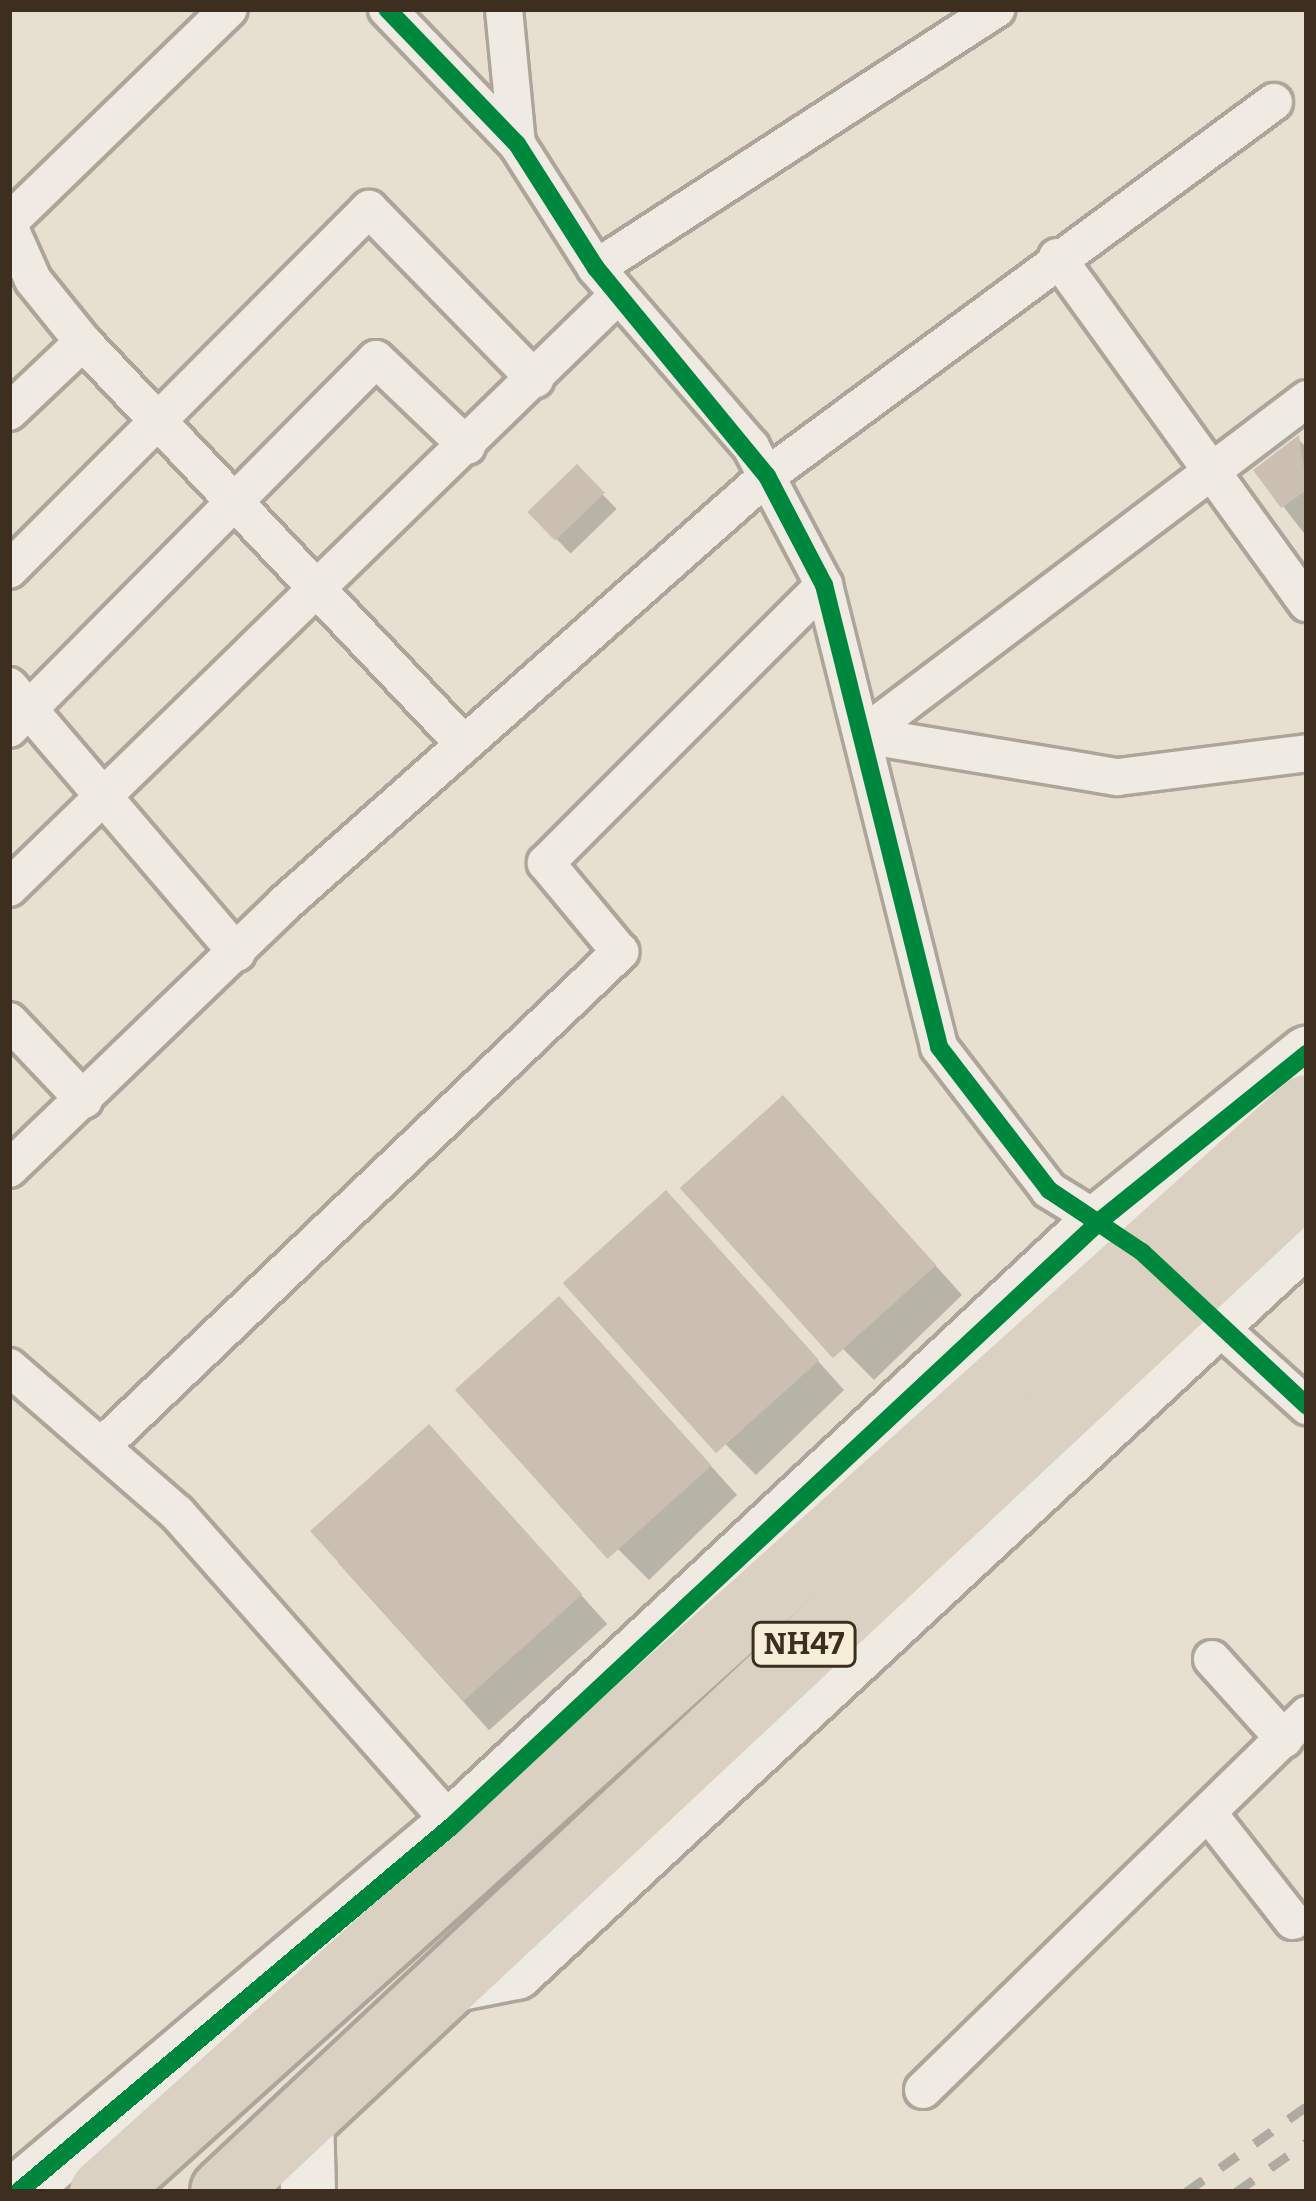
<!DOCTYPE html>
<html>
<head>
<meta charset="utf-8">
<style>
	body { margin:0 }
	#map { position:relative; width:1316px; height:2201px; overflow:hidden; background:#e7e0d1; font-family:Bitter,serif }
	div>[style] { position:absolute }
	.shadow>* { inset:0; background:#0003; transform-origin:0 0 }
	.building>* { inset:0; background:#cbbfb2; transform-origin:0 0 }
	.roads { filter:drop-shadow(3px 0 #ada599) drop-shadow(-3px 0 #ada599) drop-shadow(0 3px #ada599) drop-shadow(0 -3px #ada599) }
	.street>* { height:36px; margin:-18px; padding:0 18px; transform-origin:18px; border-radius:18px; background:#efebe3 }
	.secondary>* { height:54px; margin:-27px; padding:0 27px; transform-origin:27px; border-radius:27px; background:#efebe3 }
	.highway>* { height:66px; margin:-33px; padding:0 33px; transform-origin:33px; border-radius:33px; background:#dad1c2 }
	.rail>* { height:9px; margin-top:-4.5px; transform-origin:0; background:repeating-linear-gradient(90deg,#afaaa2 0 21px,transparent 0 42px) }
	.cycleway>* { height:18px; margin:-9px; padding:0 9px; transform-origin:9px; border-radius:9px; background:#00873e }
	span { translate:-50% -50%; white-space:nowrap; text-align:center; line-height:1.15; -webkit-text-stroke:12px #f7eed8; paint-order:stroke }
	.shield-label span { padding:3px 9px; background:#f7eed8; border:3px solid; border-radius:9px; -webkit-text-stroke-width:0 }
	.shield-label { font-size:30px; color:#3d2e20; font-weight:700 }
	.frame { position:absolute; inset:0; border:12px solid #3d2e20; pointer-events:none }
</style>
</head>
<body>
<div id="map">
	<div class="shadow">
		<div style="clip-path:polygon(1300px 441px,1307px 448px,1307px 537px,1283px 506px)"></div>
		<div style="left:577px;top:468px;width:57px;height:64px;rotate:46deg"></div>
		<div style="clip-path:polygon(811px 1127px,962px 1295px,874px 1380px,690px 1195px)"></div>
		<div style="clip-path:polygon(694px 1222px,844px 1390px,756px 1475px,572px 1289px)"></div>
		<div style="clip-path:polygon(586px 1327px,737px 1495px,649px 1580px,464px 1395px)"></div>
		<div style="left:456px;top:1456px;width:226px;height:159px;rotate:48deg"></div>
	</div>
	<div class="building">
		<div style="clip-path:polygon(1299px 435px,1307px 490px,1281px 508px,1253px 470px)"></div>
		<div style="left:577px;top:464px;width:40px;height:69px;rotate:46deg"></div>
		<div style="left:783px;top:1095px;width:229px;height:139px;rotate:48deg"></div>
		<div style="left:666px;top:1190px;width:229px;height:139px;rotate:48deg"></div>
		<div style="left:559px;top:1296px;width:228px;height:140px;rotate:48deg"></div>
		<div style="left:429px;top:1424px;width:229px;height:160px;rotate:48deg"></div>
	</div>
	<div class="roads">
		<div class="street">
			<div style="left:387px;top:9px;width:187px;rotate:46.1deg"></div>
			<div style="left:517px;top:144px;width:147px;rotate:57.5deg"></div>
			<div style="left:596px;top:268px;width:237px;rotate:49.1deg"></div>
			<div style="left:751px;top:447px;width:156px;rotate:62.1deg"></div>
			<div style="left:824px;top:585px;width:476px;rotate:76deg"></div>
			<div style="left:939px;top:1047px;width:180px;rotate:52.4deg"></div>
			<div style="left:1049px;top:1190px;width:76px;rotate:31.6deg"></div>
			<div style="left:504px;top:9px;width:136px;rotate:84.5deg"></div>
			<div style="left:9px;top:222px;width:306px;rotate:-44.1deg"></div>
			<div style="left:9px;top:226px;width:59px;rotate:66deg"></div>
			<div style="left:33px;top:280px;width:80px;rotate:51.1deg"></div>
			<div style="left:83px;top:342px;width:554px;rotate:46.54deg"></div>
			<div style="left:1057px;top:257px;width:427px;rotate:54.2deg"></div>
			<div style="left:596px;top:268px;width:477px;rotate:-32.9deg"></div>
			<div style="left:1307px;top:399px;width:557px;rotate:142.88deg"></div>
			<div style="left:863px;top:735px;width:258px;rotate:9.4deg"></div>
			<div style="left:1118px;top:777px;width:191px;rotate:-7.2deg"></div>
			<div style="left:9px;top:412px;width:102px;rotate:-43.4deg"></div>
			<div style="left:9px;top:570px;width:510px;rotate:-45.08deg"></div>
			<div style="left:369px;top:209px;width:238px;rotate:45.7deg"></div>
			<div style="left:9px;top:686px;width:351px;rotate:49.5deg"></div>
			<div style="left:9px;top:729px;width:521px;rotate:-45.23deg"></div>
			<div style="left:376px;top:359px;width:126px;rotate:43.7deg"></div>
			<div style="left:9px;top:888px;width:851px;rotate:-44.24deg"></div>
			<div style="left:9px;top:1021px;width:109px;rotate:46.5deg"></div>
			<div style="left:9px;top:1169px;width:382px;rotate:-43.9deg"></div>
			<div style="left:284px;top:904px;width:645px;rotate:-41.55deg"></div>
			<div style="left:767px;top:476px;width:630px;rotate:-36.42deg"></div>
			<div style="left:1198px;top:1308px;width:147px;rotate:42deg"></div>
			<div style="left:9px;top:1367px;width:223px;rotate:41deg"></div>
			<div style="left:177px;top:1513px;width:417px;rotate:48.5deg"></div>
			<div style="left:105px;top:1443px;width:712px;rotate:-43.63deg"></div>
			<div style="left:620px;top:952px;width:116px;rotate:-129.7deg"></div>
			<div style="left:546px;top:863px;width:393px;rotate:-45deg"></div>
			<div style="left:1212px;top:1659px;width:108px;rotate:48deg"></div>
			<div style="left:1209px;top:1814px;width:136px;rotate:51.9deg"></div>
			<div style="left:923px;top:2090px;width:537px;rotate:-44.32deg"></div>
		</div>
		<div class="secondary">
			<div style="left:440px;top:1987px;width:77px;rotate:-11.2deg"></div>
			<div style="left:516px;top:1972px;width:1080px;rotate:-42.9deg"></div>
			<div style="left:306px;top:2114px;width:78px;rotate:88.5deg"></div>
			<div style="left:18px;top:2192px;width:569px;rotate:-40.15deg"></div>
			<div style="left:453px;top:1825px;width:887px;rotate:-43.03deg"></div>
			<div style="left:1101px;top:1220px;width:265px;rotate:-38.9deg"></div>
		</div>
		<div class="highway">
			<div style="left:103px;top:2192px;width:1620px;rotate:-42deg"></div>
			<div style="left:224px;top:2192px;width:1482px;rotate:-43.06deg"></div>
		</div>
	</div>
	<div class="rail">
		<div style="left:1186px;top:2192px;width:148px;rotate:-35.4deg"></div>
		<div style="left:1236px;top:2192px;width:87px;rotate:-35.2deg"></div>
	</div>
	<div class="cycleway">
		<div style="left:387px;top:9px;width:187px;rotate:46.1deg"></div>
		<div style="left:517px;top:144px;width:147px;rotate:57.5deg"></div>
		<div style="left:596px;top:268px;width:269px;rotate:50.6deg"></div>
		<div style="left:767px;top:476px;width:123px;rotate:62.4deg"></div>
		<div style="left:824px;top:585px;width:476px;rotate:76deg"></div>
		<div style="left:939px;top:1047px;width:180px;rotate:52.4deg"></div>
		<div style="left:1049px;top:1190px;width:112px;rotate:33.7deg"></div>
		<div style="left:1142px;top:1252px;width:226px;rotate:43deg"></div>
		<div style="left:18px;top:2192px;width:569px;rotate:-40.15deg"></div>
		<div style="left:453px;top:1825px;width:887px;rotate:-43.03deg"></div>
		<div style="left:1101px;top:1220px;width:265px;rotate:-38.9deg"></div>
	</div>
	<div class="shield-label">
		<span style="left:804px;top:1644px">NH47</span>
	</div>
	<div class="frame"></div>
</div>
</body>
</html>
